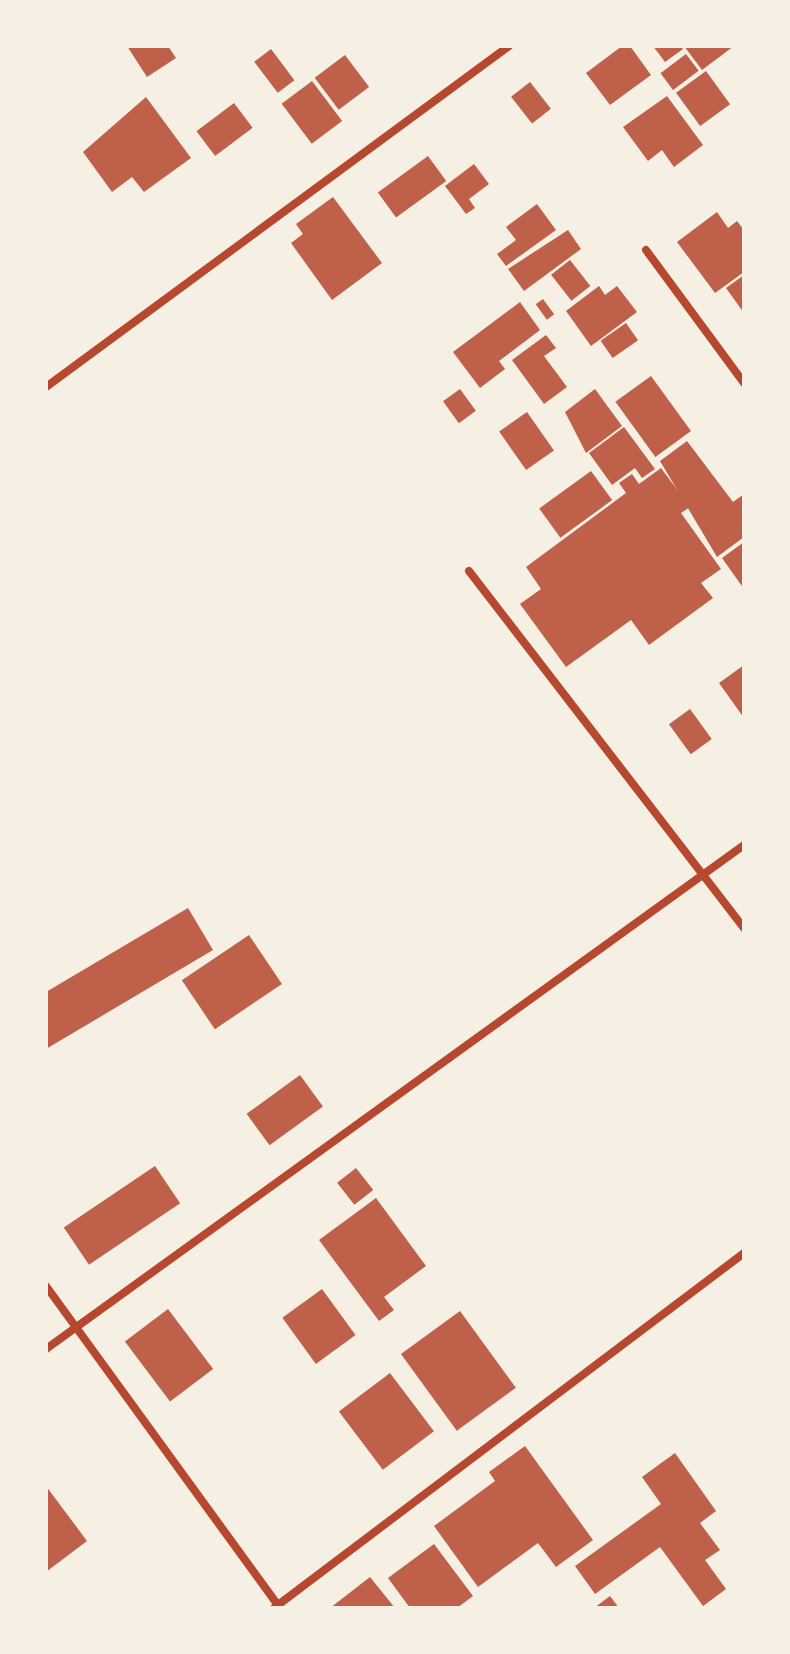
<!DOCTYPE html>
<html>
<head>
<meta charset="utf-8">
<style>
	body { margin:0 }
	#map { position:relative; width:790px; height:1654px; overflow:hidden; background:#f6efe4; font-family:Inter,sans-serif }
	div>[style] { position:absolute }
	.building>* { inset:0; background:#bf614a; transform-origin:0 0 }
	.minor>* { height:8px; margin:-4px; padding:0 4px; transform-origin:4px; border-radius:4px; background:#b5482f }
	span { translate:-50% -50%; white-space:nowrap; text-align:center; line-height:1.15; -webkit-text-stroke:7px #f6efe4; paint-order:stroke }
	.frame { position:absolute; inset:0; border:48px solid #f6efe4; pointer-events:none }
</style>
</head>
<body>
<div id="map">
	<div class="building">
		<div style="clip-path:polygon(127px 46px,168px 46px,176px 58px,147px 77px)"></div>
		<div style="clip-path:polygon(622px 46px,630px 46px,651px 75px,610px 105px,586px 73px)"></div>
		<div style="clip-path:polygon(653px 46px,680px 46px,683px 49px,665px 62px)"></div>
		<div style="clip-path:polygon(684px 46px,734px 46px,702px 70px)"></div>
		<div style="left:271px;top:49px;width:39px;height:21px;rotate:53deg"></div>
		<div style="left:686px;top:54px;width:21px;height:32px;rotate:53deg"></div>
		<div style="left:345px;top:55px;width:40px;height:38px;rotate:53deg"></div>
		<div style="left:706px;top:71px;width:41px;height:37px;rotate:54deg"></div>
		<div style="left:312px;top:81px;width:50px;height:38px;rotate:53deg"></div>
		<div style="left:530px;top:82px;width:34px;height:24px;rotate:52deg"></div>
		<div style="clip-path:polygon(667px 96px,703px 145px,674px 167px,662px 150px,648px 161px,623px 127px)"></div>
		<div style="clip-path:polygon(146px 97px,191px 158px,144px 192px,132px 177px,112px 192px,83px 152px)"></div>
		<div style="left:234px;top:103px;width:31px;height:47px;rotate:53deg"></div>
		<div style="left:428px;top:156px;width:31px;height:62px;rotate:54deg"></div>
		<div style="clip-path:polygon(474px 164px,489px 184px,469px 199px,475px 208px,466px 214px,445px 186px)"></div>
		<div style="clip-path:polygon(333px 197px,382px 263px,332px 300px,291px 243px,303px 234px,296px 224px)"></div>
		<div style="clip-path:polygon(537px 204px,556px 230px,506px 266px,497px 254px,516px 240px,506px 227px)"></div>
		<div style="clip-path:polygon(717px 212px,728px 228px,737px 221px,744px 230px,744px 272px,715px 293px,677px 242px)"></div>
		<div style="clip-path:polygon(568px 230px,581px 249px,524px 291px,508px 269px)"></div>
		<div style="left:570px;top:260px;width:33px;height:24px;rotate:52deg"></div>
		<div style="clip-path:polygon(744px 275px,744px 313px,726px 288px)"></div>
		<div style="clip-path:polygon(599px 286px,605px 295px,617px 286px,637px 312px,591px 346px,566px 311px)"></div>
		<div style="left:543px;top:299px;width:19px;height:9px;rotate:54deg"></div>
		<div style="clip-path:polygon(520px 302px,540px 330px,499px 361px,505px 369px,480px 388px,453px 352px)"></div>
		<div style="left:626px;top:323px;width:21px;height:31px;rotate:55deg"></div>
		<div style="clip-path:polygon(546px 335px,556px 348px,544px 356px,567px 387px,544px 404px,512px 360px)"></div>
		<div style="left:651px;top:376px;width:68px;height:44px;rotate:54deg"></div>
		<div style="left:460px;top:389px;width:27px;height:21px;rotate:54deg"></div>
		<div style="clip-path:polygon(595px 389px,622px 426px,586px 453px,565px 412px)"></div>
		<div style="left:527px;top:412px;width:47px;height:34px;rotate:55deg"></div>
		<div style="clip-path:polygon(624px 427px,655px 469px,642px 478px,635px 468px,612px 485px,589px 453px)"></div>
		<div style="clip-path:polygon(687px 441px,733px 502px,744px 494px,744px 537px,717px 557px,660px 461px)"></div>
		<div style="clip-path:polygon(661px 468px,690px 507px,681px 513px,721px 569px,701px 583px,713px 598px,649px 645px,631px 620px,566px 667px,520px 604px,541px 589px,526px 567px,626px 493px,619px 483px,632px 474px,639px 484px)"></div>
		<div style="left:591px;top:471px;width:36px;height:64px;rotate:54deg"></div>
		<div style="clip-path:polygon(744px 542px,744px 589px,722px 558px)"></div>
		<div style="clip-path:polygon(744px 665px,744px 718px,719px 683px)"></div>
		<div style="left:690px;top:709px;width:37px;height:26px;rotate:54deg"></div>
		<div style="clip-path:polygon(188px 908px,213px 950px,46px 1049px,46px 992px)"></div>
		<div style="left:249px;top:935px;width:59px;height:81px;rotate:56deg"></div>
		<div style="left:300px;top:1075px;width:39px;height:66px;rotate:54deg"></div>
		<div style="left:155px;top:1166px;width:45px;height:110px;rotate:56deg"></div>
		<div style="left:356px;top:1168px;width:28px;height:24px;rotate:52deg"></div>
		<div style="clip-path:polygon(376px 1198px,426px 1266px,384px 1297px,394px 1310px,379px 1321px,319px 1240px)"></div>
		<div style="left:322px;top:1289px;width:57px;height:49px;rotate:54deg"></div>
		<div style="left:168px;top:1309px;width:75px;height:54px;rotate:53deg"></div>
		<div style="left:460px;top:1311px;width:95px;height:73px;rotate:54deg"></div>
		<div style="left:390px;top:1373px;width:73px;height:64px;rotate:53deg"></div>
		<div style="clip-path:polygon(525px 1446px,593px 1540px,556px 1567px,538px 1543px,478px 1587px,434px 1526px,495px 1481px,489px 1472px)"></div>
		<div style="clip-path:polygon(675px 1453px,716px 1511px,700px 1523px,720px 1550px,705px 1560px,726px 1589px,703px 1606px,660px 1547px,595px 1594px,575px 1566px,661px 1504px,642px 1477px)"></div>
		<div style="clip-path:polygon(46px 1486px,87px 1541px,46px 1572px)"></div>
		<div style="clip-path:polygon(434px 1544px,473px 1596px,457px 1608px,410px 1608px,388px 1578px)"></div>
		<div style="clip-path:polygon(370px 1577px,395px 1608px,330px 1608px)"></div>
		<div style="clip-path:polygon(610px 1596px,619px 1608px,594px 1608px)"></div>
	</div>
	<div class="minor">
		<div style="left:646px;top:250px;width:165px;rotate:53.6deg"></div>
		<div style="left:46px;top:387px;width:575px;rotate:-36.37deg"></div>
		<div style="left:469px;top:571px;width:451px;rotate:52.4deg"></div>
		<div style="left:46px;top:1286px;width:397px;rotate:54deg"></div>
		<div style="left:46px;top:1349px;width:861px;rotate:-35.83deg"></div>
		<div style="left:274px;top:1608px;width:589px;rotate:-37.06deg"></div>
	</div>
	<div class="frame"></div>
</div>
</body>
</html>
